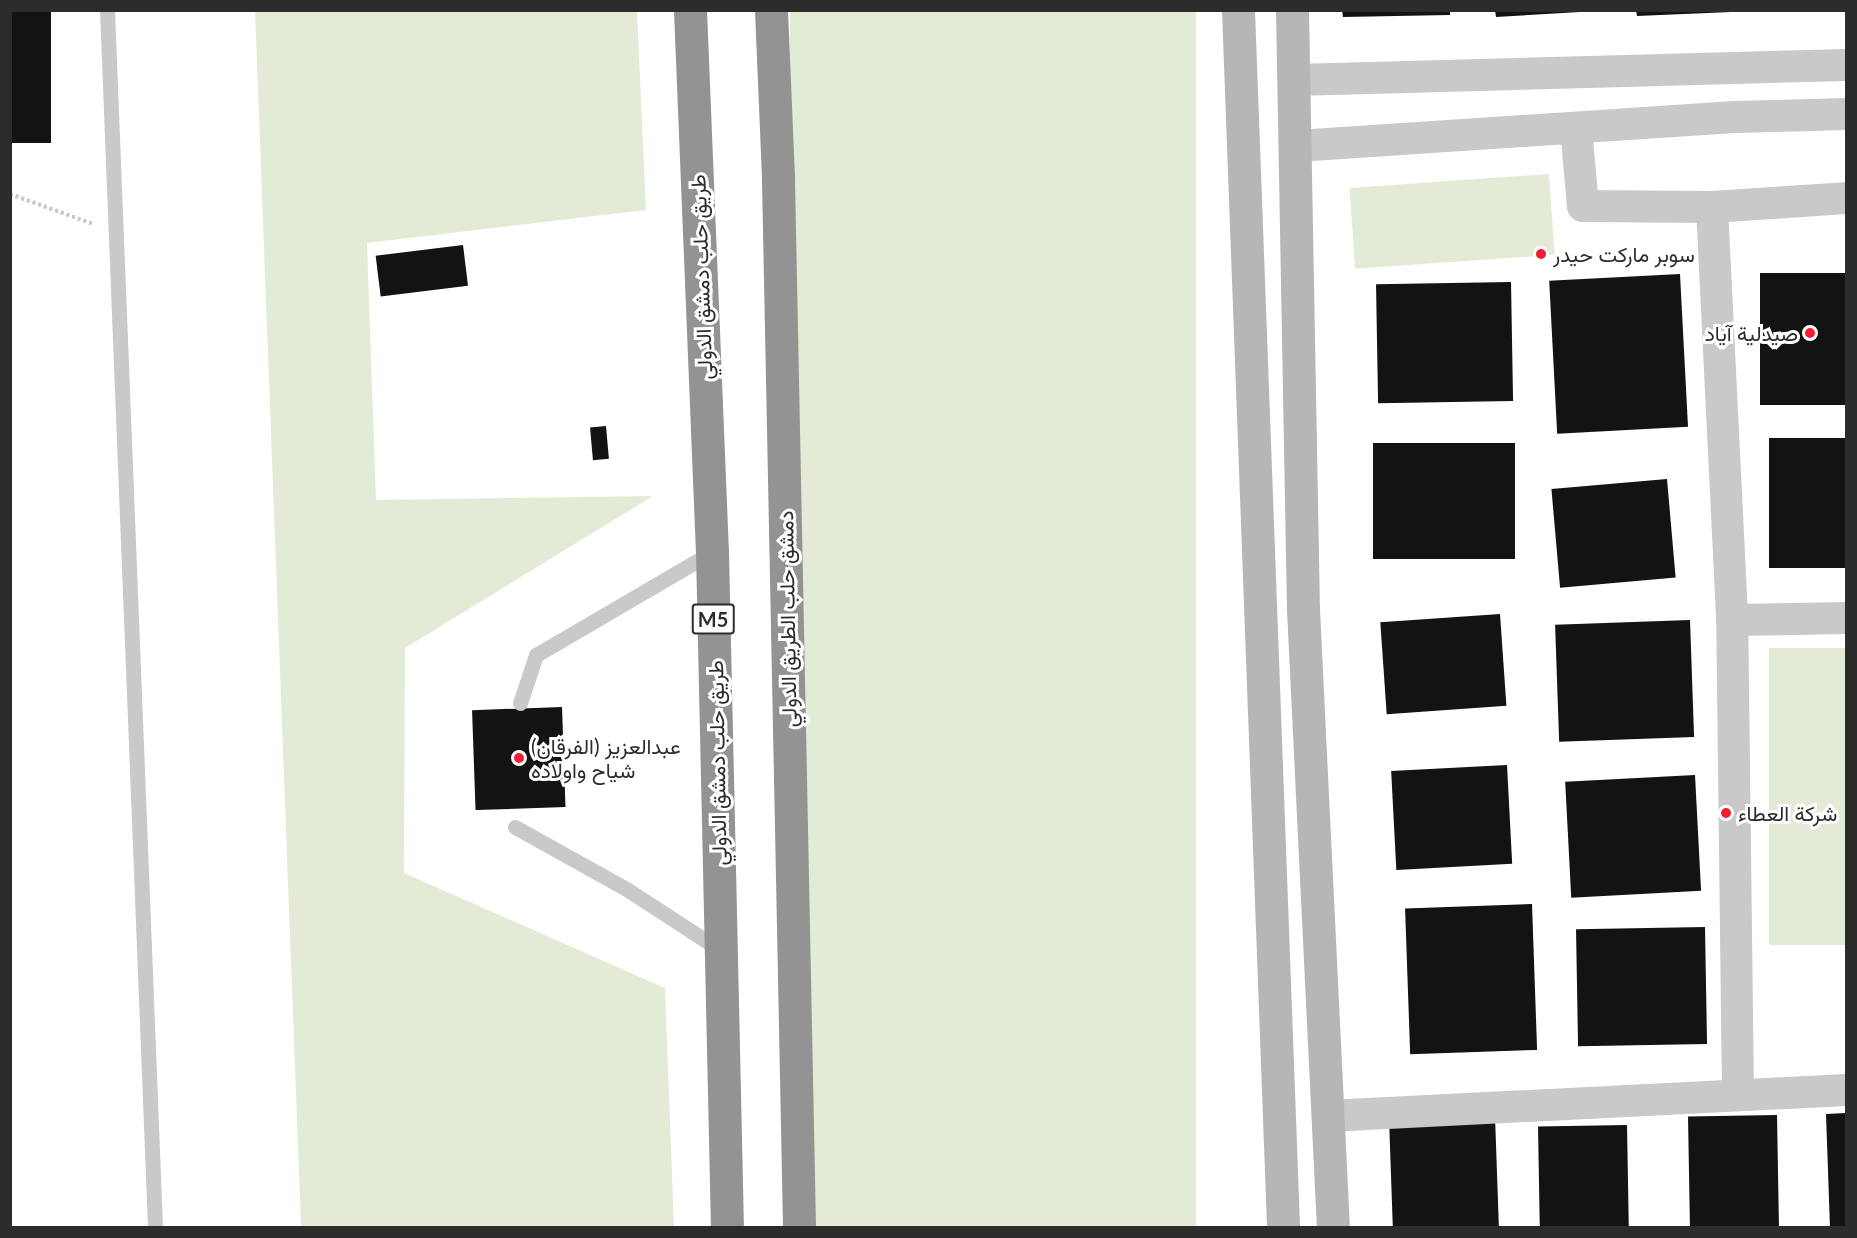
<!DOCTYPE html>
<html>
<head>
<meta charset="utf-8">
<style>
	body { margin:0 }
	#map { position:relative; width:1857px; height:1238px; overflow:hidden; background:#fff; font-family:Lato,Vazirmatn,sans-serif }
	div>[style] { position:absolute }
	.green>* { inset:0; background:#e3ebd7; transform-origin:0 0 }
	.building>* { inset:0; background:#131313; transform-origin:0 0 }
	.path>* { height:4px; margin-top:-2px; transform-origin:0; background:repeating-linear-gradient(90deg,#c9c9c9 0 3px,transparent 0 6px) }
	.lane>* { height:15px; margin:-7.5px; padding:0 7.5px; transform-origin:7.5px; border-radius:7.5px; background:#c9c9c9 }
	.street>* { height:32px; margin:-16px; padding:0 16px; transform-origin:16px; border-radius:16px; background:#c9c9c9 }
	.secondary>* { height:33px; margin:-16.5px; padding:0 16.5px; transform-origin:16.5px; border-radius:16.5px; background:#b6b6b6 }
	.highway>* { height:33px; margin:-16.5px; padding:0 16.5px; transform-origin:16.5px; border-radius:16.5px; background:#939393 }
	.dots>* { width:16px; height:16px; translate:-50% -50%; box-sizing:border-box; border:3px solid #fff; border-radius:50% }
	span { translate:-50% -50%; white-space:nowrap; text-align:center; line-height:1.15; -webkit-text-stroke:6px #fff; paint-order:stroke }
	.shield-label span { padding:2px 4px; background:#fff; border:2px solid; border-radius:4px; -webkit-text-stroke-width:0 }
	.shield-label { font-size:20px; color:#2c2c2c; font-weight:700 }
	.poi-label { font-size:21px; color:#2c2c2c }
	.left { translate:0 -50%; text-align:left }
	.right { translate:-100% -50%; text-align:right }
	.street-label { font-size:21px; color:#2c2c2c }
	.frame { position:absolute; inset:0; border:12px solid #2c2c2c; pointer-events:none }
</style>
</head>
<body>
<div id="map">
	<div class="green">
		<div style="clip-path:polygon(255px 11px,637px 11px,646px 210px,367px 243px,376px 500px,653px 496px,405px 648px,404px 873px,665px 988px,674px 1227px,301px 1227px)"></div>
		<div style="left:790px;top:11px;width:406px;height:1217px"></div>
		<div style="left:1549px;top:174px;width:81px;height:200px;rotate:86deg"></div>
		<div style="left:1846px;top:648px;width:297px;height:77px;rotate:90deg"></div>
	</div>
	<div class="building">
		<div style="left:10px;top:10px;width:41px;height:133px"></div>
		<div style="clip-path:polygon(1342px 10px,1450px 10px,1450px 15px,1343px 17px)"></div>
		<div style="clip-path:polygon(1495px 10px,1580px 10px,1580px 12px,1496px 17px)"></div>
		<div style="clip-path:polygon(1636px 10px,1731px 10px,1731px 12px,1637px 16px)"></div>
		<div style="left:463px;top:245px;width:41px;height:88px;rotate:83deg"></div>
		<div style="left:1846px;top:273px;width:132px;height:86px;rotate:90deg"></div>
		<div style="left:1680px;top:274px;width:153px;height:131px;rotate:87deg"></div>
		<div style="left:1511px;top:282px;width:119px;height:135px;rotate:89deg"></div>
		<div style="left:606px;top:426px;width:33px;height:16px;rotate:85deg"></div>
		<div style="left:1846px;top:438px;width:130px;height:77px;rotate:90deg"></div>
		<div style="left:1515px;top:443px;width:116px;height:142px;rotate:90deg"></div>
		<div style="left:1667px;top:479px;width:99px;height:116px;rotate:85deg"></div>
		<div style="left:1500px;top:614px;width:92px;height:120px;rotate:86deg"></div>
		<div style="left:1690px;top:620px;width:117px;height:135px;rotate:88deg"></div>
		<div style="left:562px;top:707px;width:100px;height:90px;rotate:88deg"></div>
		<div style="left:1507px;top:765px;width:99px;height:116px;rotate:87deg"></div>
		<div style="left:1695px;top:775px;width:116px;height:130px;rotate:87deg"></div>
		<div style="left:1532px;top:904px;width:146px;height:127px;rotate:88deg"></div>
		<div style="left:1705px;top:927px;width:117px;height:129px;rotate:89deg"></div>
		<div style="clip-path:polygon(1846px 1113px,1846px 1228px,1830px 1228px,1826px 1114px)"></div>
		<div style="left:1777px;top:1115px;width:113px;height:89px;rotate:89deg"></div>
		<div style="left:1495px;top:1116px;width:112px;height:106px;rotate:88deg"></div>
		<div style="left:1627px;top:1125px;width:103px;height:89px;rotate:89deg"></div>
	</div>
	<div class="path">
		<div style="left:10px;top:194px;width:88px;rotate:19.9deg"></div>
	</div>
	<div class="lane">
		<div style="left:107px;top:10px;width:1219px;rotate:87.74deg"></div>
		<div style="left:520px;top:703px;width:51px;rotate:-71.6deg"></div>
		<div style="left:536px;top:655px;width:204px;rotate:-30.3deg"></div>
		<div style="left:515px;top:827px;width:129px;rotate:29.1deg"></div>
		<div style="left:628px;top:890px;width:110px;rotate:33.1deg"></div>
	</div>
	<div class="street">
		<div style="left:1295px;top:80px;width:551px;rotate:-1.56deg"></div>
		<div style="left:1576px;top:128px;width:78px;rotate:84.9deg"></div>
		<div style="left:1583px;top:206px;width:129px;rotate:0.4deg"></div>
		<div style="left:1712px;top:207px;width:413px;rotate:87.2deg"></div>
		<div style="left:1297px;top:146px;width:442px;rotate:-3.8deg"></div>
		<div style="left:1738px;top:117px;width:108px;rotate:-1.6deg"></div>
		<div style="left:1712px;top:207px;width:134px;rotate:-3.8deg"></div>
		<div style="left:1738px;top:1095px;width:475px;rotate:-90.7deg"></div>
		<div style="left:1732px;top:620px;width:114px;rotate:-1deg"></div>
		<div style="left:1328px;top:1116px;width:519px;rotate:-2.87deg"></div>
	</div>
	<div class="secondary">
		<div style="left:1238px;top:10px;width:1219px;rotate:87.88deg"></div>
		<div style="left:1292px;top:10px;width:599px;rotate:88.95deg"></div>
		<div style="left:1303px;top:609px;width:620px;rotate:87.23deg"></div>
	</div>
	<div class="highway">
		<div style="left:690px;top:10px;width:542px;rotate:87.68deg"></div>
		<div style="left:712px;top:552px;width:676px;rotate:88.73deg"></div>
		<div style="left:771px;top:10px;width:170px;rotate:87.6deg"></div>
		<div style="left:778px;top:180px;width:1048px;rotate:88.85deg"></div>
	</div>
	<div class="dots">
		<div style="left:1541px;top:254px;background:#f41c35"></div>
		<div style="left:1810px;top:333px;background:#f41c35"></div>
		<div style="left:519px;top:758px;background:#f41c35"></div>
		<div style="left:1726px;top:813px;background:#f41c35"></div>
	</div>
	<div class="shield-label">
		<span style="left:713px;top:619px">M5</span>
	</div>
	<div class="poi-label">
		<span class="left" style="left:1553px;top:254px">سوبر ماركت حيدر</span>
		<span class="right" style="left:1798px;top:333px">صيدلية آياد</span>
		<span class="left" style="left:531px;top:758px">(الفرقان) عبدالعزيز<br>شياح واولاده</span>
		<span class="left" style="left:1738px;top:813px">شركة العطاء</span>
	</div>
	<div class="street-label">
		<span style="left:701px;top:277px;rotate:-92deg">طريق حلب دمشق الدولي</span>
		<span style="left:787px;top:619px;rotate:-91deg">دمشق حلب الطريق الدولي</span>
		<span style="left:717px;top:763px;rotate:-91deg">طريق حلب دمشق الدولي</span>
	</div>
	<div class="frame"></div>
</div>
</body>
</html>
